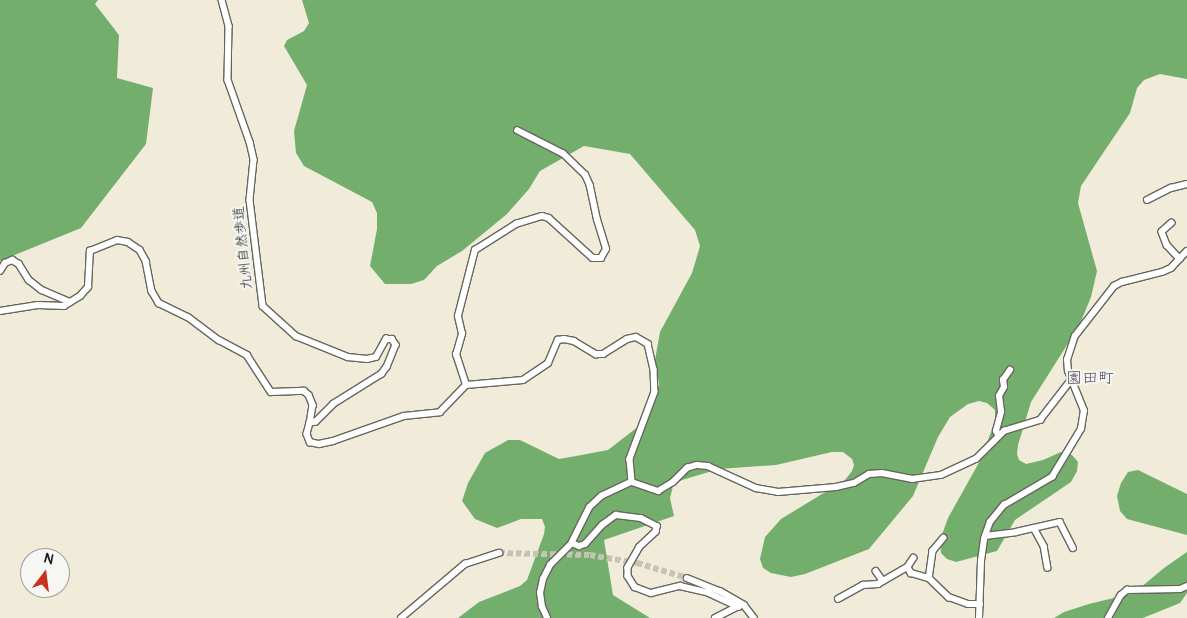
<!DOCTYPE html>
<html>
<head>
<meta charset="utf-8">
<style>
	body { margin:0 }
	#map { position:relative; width:1187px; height:618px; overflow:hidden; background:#f1ecda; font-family:Pangolin,"Klee One",sans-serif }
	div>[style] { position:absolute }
	.forest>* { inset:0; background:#74ae6d }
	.minor-tunnel>* { height:5.5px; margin-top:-2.75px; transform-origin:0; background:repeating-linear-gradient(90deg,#c6c2b4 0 5.5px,transparent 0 8.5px) }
	.roads { filter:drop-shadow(1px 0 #67655e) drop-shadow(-1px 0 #67655e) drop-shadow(0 1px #67655e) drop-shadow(0 -1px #67655e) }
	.minor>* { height:5.5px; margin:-2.75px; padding:0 2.75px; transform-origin:2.75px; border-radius:2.75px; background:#fff }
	span { translate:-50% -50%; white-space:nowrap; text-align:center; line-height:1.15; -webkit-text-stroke:4px #f6f6f2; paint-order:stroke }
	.street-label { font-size:14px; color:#1c1c1c }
	.quarter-label { font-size:16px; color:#584c61 }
	.north { position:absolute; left:20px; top:548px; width:50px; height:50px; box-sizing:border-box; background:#f6f6f2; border:1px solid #9f9f9c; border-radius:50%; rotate:15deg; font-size:14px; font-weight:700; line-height:20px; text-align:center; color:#1c1c1c }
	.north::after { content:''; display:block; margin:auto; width:18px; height:22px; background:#c8321e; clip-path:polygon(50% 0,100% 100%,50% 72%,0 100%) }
</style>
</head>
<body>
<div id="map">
	<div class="forest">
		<div style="clip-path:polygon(0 0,98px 0,95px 4px,119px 35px,117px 78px,153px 88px,146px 144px,81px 228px,0 261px)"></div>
		<div style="clip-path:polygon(302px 0,1187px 0,1187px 79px,1160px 74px,1144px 80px,1137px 88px,1130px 113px,1081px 186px,1078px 203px,1097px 271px,1091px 297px,1079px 326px,1031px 402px,1018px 445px,1017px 454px,1019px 460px,1026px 464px,1043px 460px,1061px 452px,1072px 455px,1078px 462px,1077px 471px,1071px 482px,1015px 520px,997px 551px,956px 562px,947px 559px,941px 553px,940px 540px,948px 518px,981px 459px,995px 421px,995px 410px,987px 403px,979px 401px,968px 404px,950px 417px,938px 437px,913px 496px,869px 549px,805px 574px,791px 577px,771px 573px,763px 568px,760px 559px,765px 537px,781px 519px,845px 480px,852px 471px,854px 465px,852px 459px,843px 452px,832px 452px,776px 465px,719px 469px,682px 480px,673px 486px,670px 498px,674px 516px,604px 540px,613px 595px,650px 618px,458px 618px,479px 602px,520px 586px,527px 580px,544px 534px,545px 527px,542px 519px,521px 519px,497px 528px,475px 519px,462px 501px,468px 483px,485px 453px,508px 440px,520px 440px,559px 459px,576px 456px,608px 450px,639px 426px,659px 385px,655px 360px,660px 332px,692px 273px,700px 246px,695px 230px,630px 154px,584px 146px,540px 171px,529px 189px,507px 214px,462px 251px,437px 266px,424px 280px,411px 284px,385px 284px,370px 266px,377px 229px,377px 213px,372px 202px,304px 166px,296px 153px,294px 131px,307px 85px,284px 46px,287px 40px,304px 31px,309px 23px)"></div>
		<div style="clip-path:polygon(1138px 470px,1187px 494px,1187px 535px,1127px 519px,1120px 511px,1117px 496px,1121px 483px,1128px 472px)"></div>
		<div style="clip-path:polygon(1187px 552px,1187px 593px,1180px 603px,1143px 618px,1054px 618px,1064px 612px,1089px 604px,1134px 593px,1164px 568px)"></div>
	</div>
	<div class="minor-tunnel">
		<div style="left:499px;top:553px;width:91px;rotate:1.3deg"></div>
		<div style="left:590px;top:555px;width:48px;rotate:9.7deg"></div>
		<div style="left:637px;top:563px;width:52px;rotate:16.7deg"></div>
	</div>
	<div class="roads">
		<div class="minor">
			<div style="left:222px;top:0;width:27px;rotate:75deg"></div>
			<div style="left:229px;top:26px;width:54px;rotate:91.1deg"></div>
			<div style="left:228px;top:80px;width:66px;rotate:70.5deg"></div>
			<div style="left:250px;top:142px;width:18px;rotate:77deg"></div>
			<div style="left:254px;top:160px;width:40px;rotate:95.7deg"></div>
			<div style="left:250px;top:200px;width:107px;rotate:83deg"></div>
			<div style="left:263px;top:306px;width:45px;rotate:42.3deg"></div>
			<div style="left:296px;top:336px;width:56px;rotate:22deg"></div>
			<div style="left:348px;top:357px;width:19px;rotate:6deg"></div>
			<div style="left:367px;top:359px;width:9px;rotate:-13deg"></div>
			<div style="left:376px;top:357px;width:21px;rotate:-61deg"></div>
			<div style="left:386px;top:339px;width:6px"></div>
			<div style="left:392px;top:339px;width:7px;rotate:56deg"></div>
			<div style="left:396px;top:345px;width:24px;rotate:112deg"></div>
			<div style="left:387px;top:367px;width:9px;rotate:126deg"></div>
			<div style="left:382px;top:374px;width:57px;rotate:148deg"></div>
			<div style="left:334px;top:404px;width:25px;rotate:135deg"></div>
			<div style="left:316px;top:422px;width:6px;rotate:171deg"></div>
			<div style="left:310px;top:423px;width:11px;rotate:105deg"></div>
			<div style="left:307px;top:434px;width:9px;rotate:69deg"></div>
			<div style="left:310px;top:442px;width:9px;rotate:13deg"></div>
			<div style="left:319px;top:444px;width:14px;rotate:-12deg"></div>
			<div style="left:333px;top:441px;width:75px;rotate:-19.4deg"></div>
			<div style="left:404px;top:416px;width:36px;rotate:-6deg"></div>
			<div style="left:440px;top:412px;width:37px;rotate:-46deg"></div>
			<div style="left:466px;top:385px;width:57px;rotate:-5deg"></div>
			<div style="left:523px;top:380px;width:30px;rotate:-34deg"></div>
			<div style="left:548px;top:363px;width:25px;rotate:-67deg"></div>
			<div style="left:558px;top:340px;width:6px;rotate:-9deg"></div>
			<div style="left:564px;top:339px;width:10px;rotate:11deg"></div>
			<div style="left:574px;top:341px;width:26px;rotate:31deg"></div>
			<div style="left:596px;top:354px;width:7px"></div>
			<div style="left:603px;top:354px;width:28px;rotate:-32deg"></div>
			<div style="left:627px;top:339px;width:9px;rotate:-13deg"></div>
			<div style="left:636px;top:337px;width:14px;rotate:30deg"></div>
			<div style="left:648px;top:344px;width:26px;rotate:77deg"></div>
			<div style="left:654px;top:369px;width:23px;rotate:88deg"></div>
			<div style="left:655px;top:392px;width:72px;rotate:110.5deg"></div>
			<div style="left:630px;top:459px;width:23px;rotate:85deg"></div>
			<div style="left:1147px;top:200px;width:27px;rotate:-27deg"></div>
			<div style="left:1171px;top:188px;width:16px;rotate:-14deg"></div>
			<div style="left:1172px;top:223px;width:13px;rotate:138deg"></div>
			<div style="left:1162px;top:232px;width:14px;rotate:69deg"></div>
			<div style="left:1167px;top:245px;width:19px;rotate:47deg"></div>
			<div style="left:0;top:271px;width:9px;rotate:-58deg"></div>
			<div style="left:5px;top:263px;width:8px;rotate:-23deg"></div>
			<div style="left:12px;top:260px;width:8px;rotate:30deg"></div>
			<div style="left:19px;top:264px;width:19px;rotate:58deg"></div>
			<div style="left:29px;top:280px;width:16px;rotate:38deg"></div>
			<div style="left:42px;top:290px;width:30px;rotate:23deg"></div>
			<div style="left:0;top:311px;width:38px;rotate:-9deg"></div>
			<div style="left:38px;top:305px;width:26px;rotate:2deg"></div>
			<div style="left:64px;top:306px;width:19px;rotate:-32deg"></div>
			<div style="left:80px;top:296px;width:12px;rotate:-48deg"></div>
			<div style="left:88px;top:287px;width:36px;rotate:-87deg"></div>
			<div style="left:90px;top:251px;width:29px;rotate:-22deg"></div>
			<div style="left:117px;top:240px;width:11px;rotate:10deg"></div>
			<div style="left:128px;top:242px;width:14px;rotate:34deg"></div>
			<div style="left:140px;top:250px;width:13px;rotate:61deg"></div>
			<div style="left:146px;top:261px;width:31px;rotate:79deg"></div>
			<div style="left:152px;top:291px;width:14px;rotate:60deg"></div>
			<div style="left:159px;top:303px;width:32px;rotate:26deg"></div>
			<div style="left:188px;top:317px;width:39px;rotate:37deg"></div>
			<div style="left:219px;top:340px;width:32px;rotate:28deg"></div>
			<div style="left:247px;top:355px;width:44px;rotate:57deg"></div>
			<div style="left:271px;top:392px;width:33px;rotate:-2deg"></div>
			<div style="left:304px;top:391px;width:6px;rotate:39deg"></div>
			<div style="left:309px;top:395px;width:11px;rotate:68deg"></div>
			<div style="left:313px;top:405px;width:18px;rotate:99deg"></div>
			<div style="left:466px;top:385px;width:32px;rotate:-108deg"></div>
			<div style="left:456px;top:355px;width:22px;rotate:-74deg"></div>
			<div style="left:462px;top:334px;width:18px;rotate:-103deg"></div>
			<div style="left:458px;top:316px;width:68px;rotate:-75.6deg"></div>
			<div style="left:475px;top:250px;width:49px;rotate:-32.4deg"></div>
			<div style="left:516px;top:224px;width:27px;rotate:-17deg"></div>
			<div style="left:542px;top:216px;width:7px;rotate:16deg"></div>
			<div style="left:549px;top:218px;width:59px;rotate:42.3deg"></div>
			<div style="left:593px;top:258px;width:8px"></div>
			<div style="left:601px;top:258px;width:10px;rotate:-61deg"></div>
			<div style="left:606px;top:249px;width:30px;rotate:-107deg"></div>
			<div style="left:597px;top:220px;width:35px;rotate:-102deg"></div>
			<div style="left:590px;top:186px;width:12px;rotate:-114deg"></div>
			<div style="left:585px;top:175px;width:30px;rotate:-136deg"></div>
			<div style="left:563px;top:154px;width:51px;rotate:-152.9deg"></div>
			<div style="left:998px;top:435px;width:4px;rotate:-117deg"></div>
			<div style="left:996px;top:431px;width:20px;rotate:-75deg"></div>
			<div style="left:1001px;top:412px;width:16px;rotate:-97deg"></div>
			<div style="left:999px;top:396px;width:10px;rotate:-61deg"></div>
			<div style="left:1004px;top:387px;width:7px;rotate:-98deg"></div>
			<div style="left:1003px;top:380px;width:12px;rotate:-55deg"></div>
			<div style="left:632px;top:482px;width:28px;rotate:19deg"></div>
			<div style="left:658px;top:491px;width:17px;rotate:-31deg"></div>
			<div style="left:673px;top:482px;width:20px;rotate:-45deg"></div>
			<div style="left:687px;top:468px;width:10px;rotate:-17deg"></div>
			<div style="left:697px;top:465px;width:11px;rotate:5deg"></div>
			<div style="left:708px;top:466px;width:53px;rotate:24.6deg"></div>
			<div style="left:756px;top:488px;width:22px;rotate:10deg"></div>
			<div style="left:778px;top:492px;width:58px;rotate:-4.9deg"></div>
			<div style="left:836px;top:487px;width:18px;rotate:-13deg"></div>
			<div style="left:854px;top:483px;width:17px;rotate:-31deg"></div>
			<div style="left:869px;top:474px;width:13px;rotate:-4deg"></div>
			<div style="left:882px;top:473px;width:31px;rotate:11deg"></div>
			<div style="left:912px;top:479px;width:29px;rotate:-8deg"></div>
			<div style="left:941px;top:475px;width:38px;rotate:-25deg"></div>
			<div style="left:976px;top:459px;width:40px;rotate:-45deg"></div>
			<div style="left:1004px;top:431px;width:38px;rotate:-17deg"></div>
			<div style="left:1040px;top:420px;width:51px;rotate:-52.2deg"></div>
			<div style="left:632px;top:482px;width:33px;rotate:155deg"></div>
			<div style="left:602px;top:496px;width:16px;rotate:137deg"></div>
			<div style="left:590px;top:507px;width:40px;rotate:116.6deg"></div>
			<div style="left:572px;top:543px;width:8px;rotate:23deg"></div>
			<div style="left:579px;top:546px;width:6px;rotate:-18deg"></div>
			<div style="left:585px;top:544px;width:25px;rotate:-48deg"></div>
			<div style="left:602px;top:525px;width:17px;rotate:-36deg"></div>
			<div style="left:616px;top:515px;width:25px;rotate:7deg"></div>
			<div style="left:641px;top:518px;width:18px;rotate:27deg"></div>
			<div style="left:657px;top:526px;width:6px;rotate:99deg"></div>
			<div style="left:656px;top:532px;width:22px;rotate:137deg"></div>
			<div style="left:640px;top:547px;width:24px;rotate:120deg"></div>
			<div style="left:628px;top:568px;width:8px;rotate:90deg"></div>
			<div style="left:628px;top:576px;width:13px;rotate:58deg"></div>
			<div style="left:635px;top:587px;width:17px;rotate:21deg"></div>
			<div style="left:651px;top:593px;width:30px;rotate:-14deg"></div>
			<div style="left:680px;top:586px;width:28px;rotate:13deg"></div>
			<div style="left:707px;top:592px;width:35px;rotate:25deg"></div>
			<div style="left:1034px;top:528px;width:21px;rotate:61deg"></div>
			<div style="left:1044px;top:546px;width:22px;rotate:80deg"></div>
			<div style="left:985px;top:536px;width:31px;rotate:-7deg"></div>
			<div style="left:1016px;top:532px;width:45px;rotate:-12.8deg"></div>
			<div style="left:1060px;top:522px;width:29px;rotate:63deg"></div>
			<div style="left:944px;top:538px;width:17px;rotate:130deg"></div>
			<div style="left:933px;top:551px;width:27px;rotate:98deg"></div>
			<div style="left:929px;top:578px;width:28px;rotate:44deg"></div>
			<div style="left:949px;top:597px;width:20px;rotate:20deg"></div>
			<div style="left:968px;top:604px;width:12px"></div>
			<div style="left:914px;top:558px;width:11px;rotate:124deg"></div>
			<div style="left:908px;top:567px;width:7px;rotate:63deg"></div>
			<div style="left:911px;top:573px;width:19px;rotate:16deg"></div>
			<div style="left:876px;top:571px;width:12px;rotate:55deg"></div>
			<div style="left:687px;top:578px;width:35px;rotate:22deg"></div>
			<div style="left:720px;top:591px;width:28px;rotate:30deg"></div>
			<div style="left:744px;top:605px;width:16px;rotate:52deg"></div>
			<div style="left:838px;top:599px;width:29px;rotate:-29deg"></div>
			<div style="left:863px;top:585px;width:15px;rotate:-4deg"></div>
			<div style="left:878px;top:584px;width:34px;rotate:-30deg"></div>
			<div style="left:401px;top:618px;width:84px;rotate:-40.2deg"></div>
			<div style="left:465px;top:564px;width:36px;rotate:-18deg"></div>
			<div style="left:547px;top:618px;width:12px;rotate:-114deg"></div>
			<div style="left:542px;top:607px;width:14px;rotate:-98deg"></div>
			<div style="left:540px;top:593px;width:14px;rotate:-78deg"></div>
			<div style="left:543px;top:579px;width:16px;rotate:-63deg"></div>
			<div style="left:550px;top:565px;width:31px;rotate:-45deg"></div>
			<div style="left:715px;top:618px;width:27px;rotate:-27deg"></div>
			<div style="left:979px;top:618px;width:57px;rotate:-88deg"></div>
			<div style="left:981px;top:561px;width:22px;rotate:-82deg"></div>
			<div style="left:984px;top:539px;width:18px;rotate:-71deg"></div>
			<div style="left:990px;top:522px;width:22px;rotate:-51deg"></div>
			<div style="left:1004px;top:505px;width:56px;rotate:-30.3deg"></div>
			<div style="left:1052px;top:477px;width:56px;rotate:-58.9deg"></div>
			<div style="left:1081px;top:429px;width:18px;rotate:-81deg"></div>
			<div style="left:1084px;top:411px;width:43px;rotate:-111.8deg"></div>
			<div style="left:1068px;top:371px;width:11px;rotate:-95deg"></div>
			<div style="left:1067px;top:360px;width:25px;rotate:-72deg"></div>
			<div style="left:1075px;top:336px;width:63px;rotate:-52deg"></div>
			<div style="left:1114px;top:286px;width:9px;rotate:-27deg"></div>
			<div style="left:1122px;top:282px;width:41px;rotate:-14deg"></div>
			<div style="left:1162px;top:272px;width:10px;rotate:-24deg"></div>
			<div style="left:1171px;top:268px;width:23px;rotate:-47deg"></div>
			<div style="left:1108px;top:618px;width:26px;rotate:-61deg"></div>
			<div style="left:1121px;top:595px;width:8px;rotate:-40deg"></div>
			<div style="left:1127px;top:590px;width:53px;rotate:-1.1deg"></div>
			<div style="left:1180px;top:589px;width:8px;rotate:-23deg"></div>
		</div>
	</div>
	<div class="street-label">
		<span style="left:243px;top:248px;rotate:-96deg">九州自然歩道</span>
	</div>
	<div class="quarter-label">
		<span style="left:1090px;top:378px">園田町</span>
	</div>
	<div class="north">N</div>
</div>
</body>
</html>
